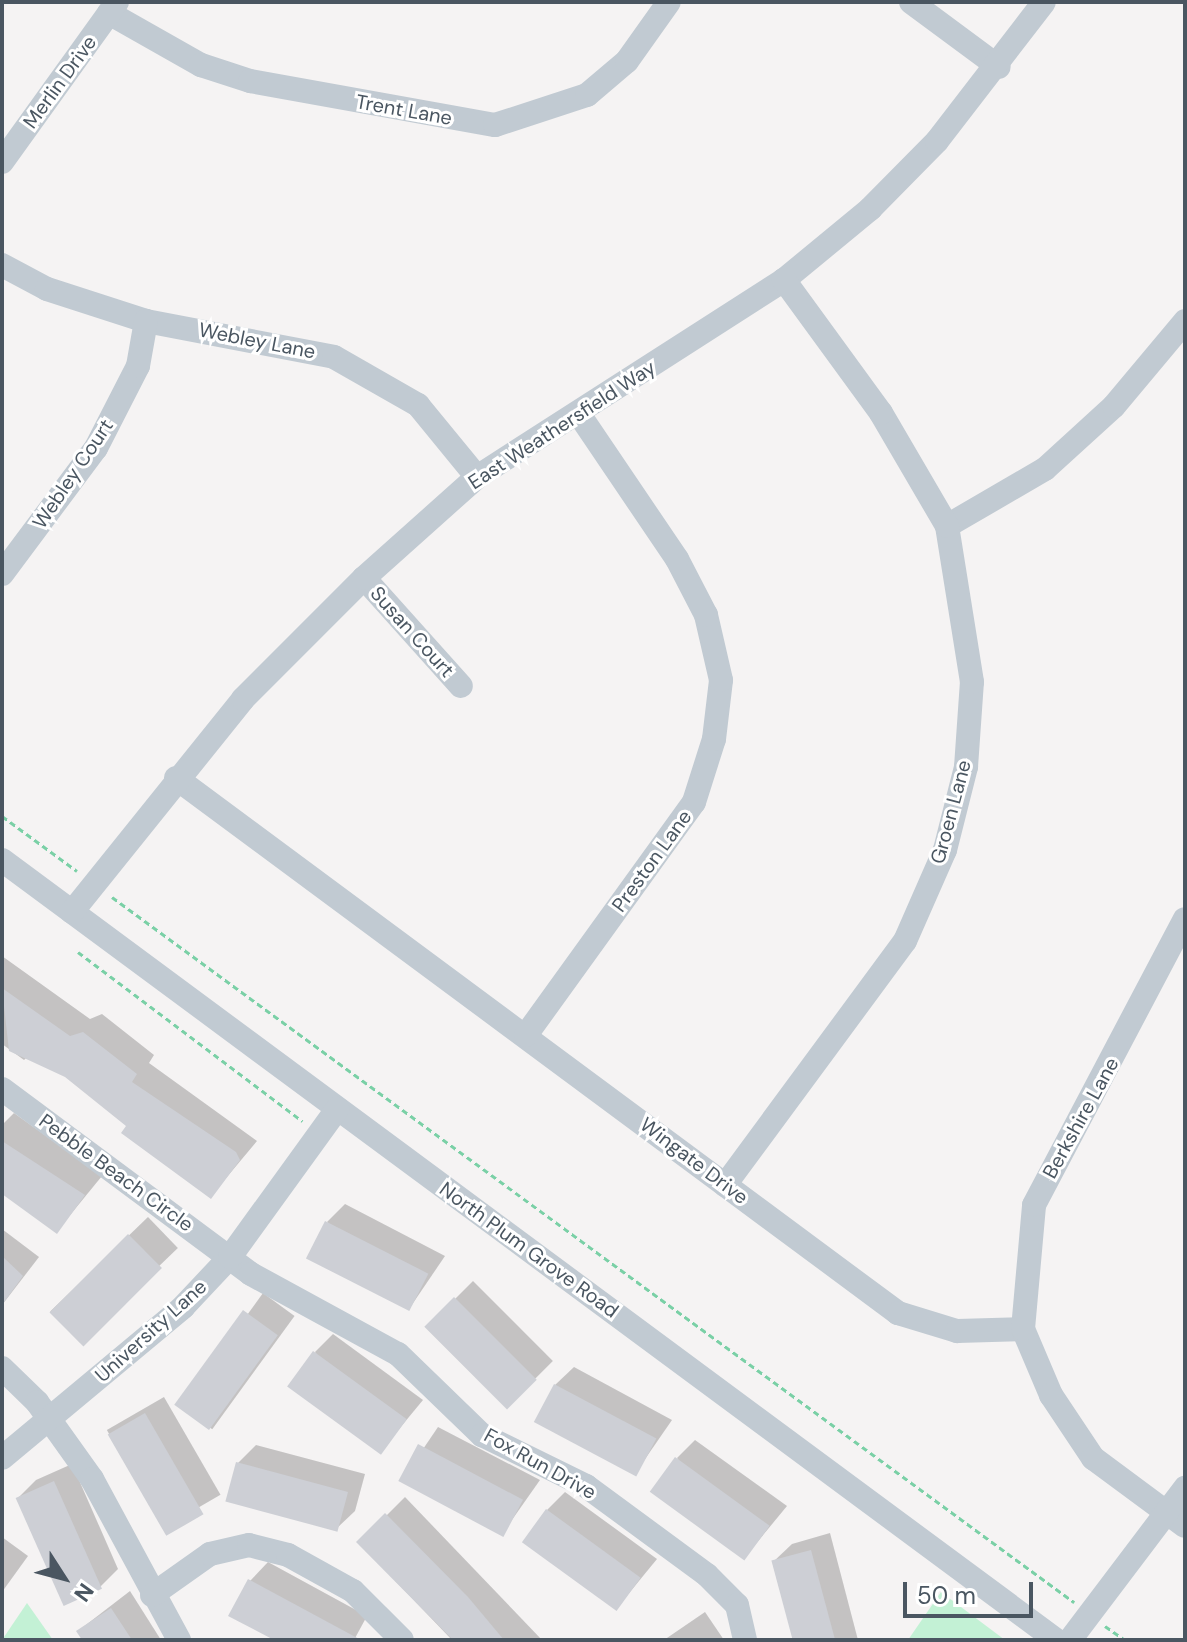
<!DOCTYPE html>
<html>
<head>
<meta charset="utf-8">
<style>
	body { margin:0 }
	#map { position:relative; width:1187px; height:1642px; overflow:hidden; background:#f5f3f3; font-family:"DM Sans",sans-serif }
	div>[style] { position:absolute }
	.green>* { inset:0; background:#c3f1d5 }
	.shadow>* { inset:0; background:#0003; transform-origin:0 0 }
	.building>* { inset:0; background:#cdcfd5; transform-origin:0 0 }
	.path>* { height:3px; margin-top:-1.5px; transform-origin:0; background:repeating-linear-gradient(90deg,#7ad0a6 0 6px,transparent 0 10px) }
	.minor>* { height:24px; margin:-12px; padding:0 12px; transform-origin:12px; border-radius:12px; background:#c1cad2 }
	span { translate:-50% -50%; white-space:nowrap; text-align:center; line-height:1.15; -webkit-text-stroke:6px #fff; paint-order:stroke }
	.street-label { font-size:20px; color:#4a5661 }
	.frame { position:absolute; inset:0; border:4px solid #4a5661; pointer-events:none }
	.north { position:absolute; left:24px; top:1538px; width:80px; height:80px; -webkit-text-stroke:6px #fff; paint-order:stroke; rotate:126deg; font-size:22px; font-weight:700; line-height:32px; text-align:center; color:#4a5661 }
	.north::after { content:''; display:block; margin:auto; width:28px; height:36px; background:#4a5661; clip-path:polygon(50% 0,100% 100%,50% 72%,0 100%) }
	.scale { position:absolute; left:903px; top:1582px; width:130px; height:36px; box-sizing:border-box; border:4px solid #4a5661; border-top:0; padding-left:10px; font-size:24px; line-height:28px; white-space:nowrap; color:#4a5661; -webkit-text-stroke:6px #fff; paint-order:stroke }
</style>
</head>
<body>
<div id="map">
	<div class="green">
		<div style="clip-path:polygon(941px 1592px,1005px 1640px,908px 1640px)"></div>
		<div style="clip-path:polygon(27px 1603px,53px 1640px,2px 1640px)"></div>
	</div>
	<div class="shadow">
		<div style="clip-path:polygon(2px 956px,90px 1019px,102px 1014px,154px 1055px,149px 1063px,257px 1141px,211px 1196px,95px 1097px,31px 1053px,24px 1060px,2px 1044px)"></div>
		<div style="clip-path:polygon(14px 1113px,102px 1176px,57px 1231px,2px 1192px,2px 1125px)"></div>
		<div style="clip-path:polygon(345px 1204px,445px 1256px,409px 1309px,327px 1222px)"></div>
		<div style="left:148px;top:1217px;width:43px;height:136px;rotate:46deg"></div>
		<div style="clip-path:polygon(2px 1229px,39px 1257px,2px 1305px)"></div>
		<div style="left:473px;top:1281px;width:113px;height:65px;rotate:45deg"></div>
		<div style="left:263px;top:1293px;width:39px;height:140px;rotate:36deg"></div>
		<div style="clip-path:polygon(333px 1334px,423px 1400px,380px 1452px,315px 1352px)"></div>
		<div style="clip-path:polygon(574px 1367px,672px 1420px,634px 1475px,555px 1385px)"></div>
		<div style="left:164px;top:1397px;width:113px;height:66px;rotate:60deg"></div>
		<div style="clip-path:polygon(438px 1427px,540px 1480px,502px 1534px,402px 1480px)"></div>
		<div style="clip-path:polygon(695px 1440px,787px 1506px,745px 1557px,677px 1458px)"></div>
		<div style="clip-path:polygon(256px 1445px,365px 1474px,355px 1511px,336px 1529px,238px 1463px)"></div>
		<div style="clip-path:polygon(72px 1464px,118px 1569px,100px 1587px,18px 1498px,36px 1480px)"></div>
		<div style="clip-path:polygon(565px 1492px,657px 1559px,616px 1609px,547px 1510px)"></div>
		<div style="clip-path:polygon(405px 1497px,542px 1640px,452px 1640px,359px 1543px)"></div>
		<div style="clip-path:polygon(830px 1533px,858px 1640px,794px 1640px,773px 1562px,792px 1544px)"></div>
		<div style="clip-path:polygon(2px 1537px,28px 1556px,2px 1592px)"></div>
		<div style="clip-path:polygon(268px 1562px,367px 1616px,354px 1640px,278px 1640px,250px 1581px)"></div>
		<div style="clip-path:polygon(130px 1591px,161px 1640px,84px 1640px,78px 1631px)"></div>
		<div style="clip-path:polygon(705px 1612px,724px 1640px,664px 1640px)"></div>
	</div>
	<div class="building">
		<div style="clip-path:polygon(2px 988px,70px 1036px,83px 1032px,137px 1074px,132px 1082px,236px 1152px,240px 1160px,211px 1199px,121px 1133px,126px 1126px,65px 1077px,9px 1051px)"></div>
		<div style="clip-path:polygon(2px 1141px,85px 1195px,57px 1234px,2px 1194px)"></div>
		<div style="left:325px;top:1221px;width:116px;height:42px;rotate:27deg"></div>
		<div style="left:128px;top:1234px;width:48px;height:111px;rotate:45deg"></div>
		<div style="clip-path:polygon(2px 1256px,23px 1276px,2px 1305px)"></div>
		<div style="left:454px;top:1297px;width:117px;height:42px;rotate:45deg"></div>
		<div style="left:243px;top:1310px;width:43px;height:117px;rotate:36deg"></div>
		<div style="left:313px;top:1351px;width:116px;height:44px;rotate:36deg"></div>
		<div style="left:554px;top:1384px;width:116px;height:43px;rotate:28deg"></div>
		<div style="left:145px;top:1413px;width:117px;height:43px;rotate:60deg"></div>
		<div style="left:418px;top:1444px;width:119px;height:42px;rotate:28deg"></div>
		<div style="left:675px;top:1457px;width:117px;height:43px;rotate:36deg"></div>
		<div style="left:236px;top:1462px;width:116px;height:41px;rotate:15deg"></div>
		<div style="left:54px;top:1481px;width:118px;height:42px;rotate:66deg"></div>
		<div style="left:546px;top:1509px;width:117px;height:41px;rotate:36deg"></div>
		<div style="clip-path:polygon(385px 1513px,468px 1597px,504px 1640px,453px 1640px,356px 1542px)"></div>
		<div style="left:811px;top:1550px;width:93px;height:41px;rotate:75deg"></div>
		<div style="clip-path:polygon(248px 1579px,361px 1640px,274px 1640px,228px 1616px)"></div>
		<div style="clip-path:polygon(111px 1608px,132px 1640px,82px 1640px,76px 1631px)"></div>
	</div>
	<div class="path">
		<div style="left:2px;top:816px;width:93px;rotate:36.3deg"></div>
		<div style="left:112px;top:897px;width:1193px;rotate:36.24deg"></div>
		<div style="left:78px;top:952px;width:281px;rotate:37deg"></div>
		<div style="left:1105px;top:1626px;width:24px;rotate:35deg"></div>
	</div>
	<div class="minor">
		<div style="left:911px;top:2px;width:109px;rotate:36.5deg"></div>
		<div style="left:109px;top:13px;width:106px;rotate:29.5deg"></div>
		<div style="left:201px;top:65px;width:52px;rotate:18.1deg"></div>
		<div style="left:250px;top:81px;width:249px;rotate:10.2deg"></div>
		<div style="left:495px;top:125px;width:97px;rotate:-18.1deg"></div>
		<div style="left:587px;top:95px;width:52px;rotate:-40.4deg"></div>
		<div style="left:627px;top:61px;width:72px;rotate:-54.6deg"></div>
		<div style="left:2px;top:162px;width:197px;rotate:-54.3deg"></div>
		<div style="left:2px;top:265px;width:51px;rotate:28.1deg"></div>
		<div style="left:47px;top:289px;width:104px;rotate:17.9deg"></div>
		<div style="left:146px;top:321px;width:191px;rotate:10.8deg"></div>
		<div style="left:334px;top:357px;width:97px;rotate:29.7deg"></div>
		<div style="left:418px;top:405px;width:93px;rotate:50.7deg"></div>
		<div style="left:947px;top:526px;width:113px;rotate:-30.2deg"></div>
		<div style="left:1045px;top:469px;width:93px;rotate:-42.4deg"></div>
		<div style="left:1114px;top:406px;width:111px;rotate:-50.1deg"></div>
		<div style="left:2px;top:574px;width:157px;rotate:-53.3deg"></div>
		<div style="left:96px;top:448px;width:92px;rotate:-62.9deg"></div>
		<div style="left:138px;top:366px;width:46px;rotate:-79.9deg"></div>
		<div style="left:364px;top:578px;width:145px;rotate:48.1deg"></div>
		<div style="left:176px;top:778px;width:899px;rotate:36.54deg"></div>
		<div style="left:898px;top:1313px;width:62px;rotate:17deg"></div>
		<div style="left:957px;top:1331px;width:66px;rotate:-1.7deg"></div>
		<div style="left:1023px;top:1329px;width:72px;rotate:67deg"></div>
		<div style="left:1051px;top:1395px;width:76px;rotate:56.3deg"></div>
		<div style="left:1093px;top:1458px;width:114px;rotate:36.5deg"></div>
		<div style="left:2px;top:860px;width:1311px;rotate:36.5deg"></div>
		<div style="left:72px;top:912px;width:273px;rotate:-51.2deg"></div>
		<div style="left:243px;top:699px;width:171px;rotate:-45deg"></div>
		<div style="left:364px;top:578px;width:152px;rotate:-41.8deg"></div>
		<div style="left:477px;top:477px;width:365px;rotate:-32.7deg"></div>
		<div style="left:784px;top:280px;width:112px;rotate:-39.5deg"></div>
		<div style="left:870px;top:209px;width:95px;rotate:-45.4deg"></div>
		<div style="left:937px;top:141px;width:175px;rotate:-52.4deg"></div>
		<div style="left:526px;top:1035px;width:287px;rotate:-54.2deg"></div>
		<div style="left:694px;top:802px;width:66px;rotate:-72.4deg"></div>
		<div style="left:714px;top:739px;width:59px;rotate:-83.2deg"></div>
		<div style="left:721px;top:680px;width:67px;rotate:-103deg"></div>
		<div style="left:706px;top:615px;width:63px;rotate:-117.4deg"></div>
		<div style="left:677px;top:559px;width:175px;rotate:-124.1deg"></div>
		<div style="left:2px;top:1089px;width:310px;rotate:36.6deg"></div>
		<div style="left:251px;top:1274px;width:167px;rotate:28.6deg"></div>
		<div style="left:398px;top:1354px;width:117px;rotate:44deg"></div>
		<div style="left:482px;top:1435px;width:116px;rotate:26.1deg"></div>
		<div style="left:586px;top:1486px;width:150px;rotate:36.3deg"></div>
		<div style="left:707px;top:1575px;width:42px;rotate:45deg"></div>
		<div style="left:737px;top:1605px;width:36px;rotate:77deg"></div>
		<div style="left:725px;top:1185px;width:303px;rotate:-53.6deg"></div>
		<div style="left:905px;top:941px;width:99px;rotate:-66.3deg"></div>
		<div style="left:945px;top:850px;width:86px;rotate:-75.8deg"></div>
		<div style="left:966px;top:767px;width:85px;rotate:-86deg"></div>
		<div style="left:972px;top:682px;width:158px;rotate:-99.1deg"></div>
		<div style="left:947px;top:526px;width:131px;rotate:-120.3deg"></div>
		<div style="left:881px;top:413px;width:165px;rotate:-126.1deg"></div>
		<div style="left:1023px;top:1329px;width:124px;rotate:-84.9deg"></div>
		<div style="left:1034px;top:1205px;width:323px;rotate:-62.2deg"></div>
		<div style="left:2px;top:1368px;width:49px;rotate:44.2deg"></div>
		<div style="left:37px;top:1402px;width:95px;rotate:54.5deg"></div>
		<div style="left:92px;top:1479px;width:183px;rotate:61.6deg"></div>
		<div style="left:2px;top:1458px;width:236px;rotate:-39.8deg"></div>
		<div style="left:183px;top:1307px;width:69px;rotate:-46.8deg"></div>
		<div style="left:230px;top:1257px;width:183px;rotate:-54.1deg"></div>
		<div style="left:152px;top:1595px;width:71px;rotate:-35.3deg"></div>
		<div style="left:210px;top:1554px;width:40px;rotate:-13deg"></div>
		<div style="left:249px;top:1545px;width:40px;rotate:14.4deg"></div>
		<div style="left:288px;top:1555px;width:74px;rotate:29deg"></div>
		<div style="left:353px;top:1591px;width:69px;rotate:45deg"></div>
		<div style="left:1070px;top:1640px;width:191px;rotate:-52.9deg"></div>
	</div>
	<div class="street-label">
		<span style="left:60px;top:82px;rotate:-54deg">Merlin Drive</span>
		<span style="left:404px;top:110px;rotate:10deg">Trent Lane</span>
		<span style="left:257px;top:341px;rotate:11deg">Webley Lane</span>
		<span style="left:562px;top:425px;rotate:-33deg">East Weathersfield Way</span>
		<span style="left:73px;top:474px;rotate:-56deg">Webley Court</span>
		<span style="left:412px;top:632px;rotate:48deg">Susan Court</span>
		<span style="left:951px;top:812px;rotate:-75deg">Groen Lane</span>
		<span style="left:652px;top:861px;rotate:-54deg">Preston Lane</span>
		<span style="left:1081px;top:1118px;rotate:-61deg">Berkshire Lane</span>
		<span style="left:694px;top:1161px;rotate:37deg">Wingate Drive</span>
		<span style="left:116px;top:1173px;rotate:36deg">Pebble Beach Circle</span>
		<span style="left:529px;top:1250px;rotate:36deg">North Plum Grove Road</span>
		<span style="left:151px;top:1331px;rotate:-42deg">University Lane</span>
		<span style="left:540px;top:1464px;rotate:29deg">Fox Run Drive</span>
	</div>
	<div class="frame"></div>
	<div class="north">N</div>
	<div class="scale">50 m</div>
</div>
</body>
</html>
